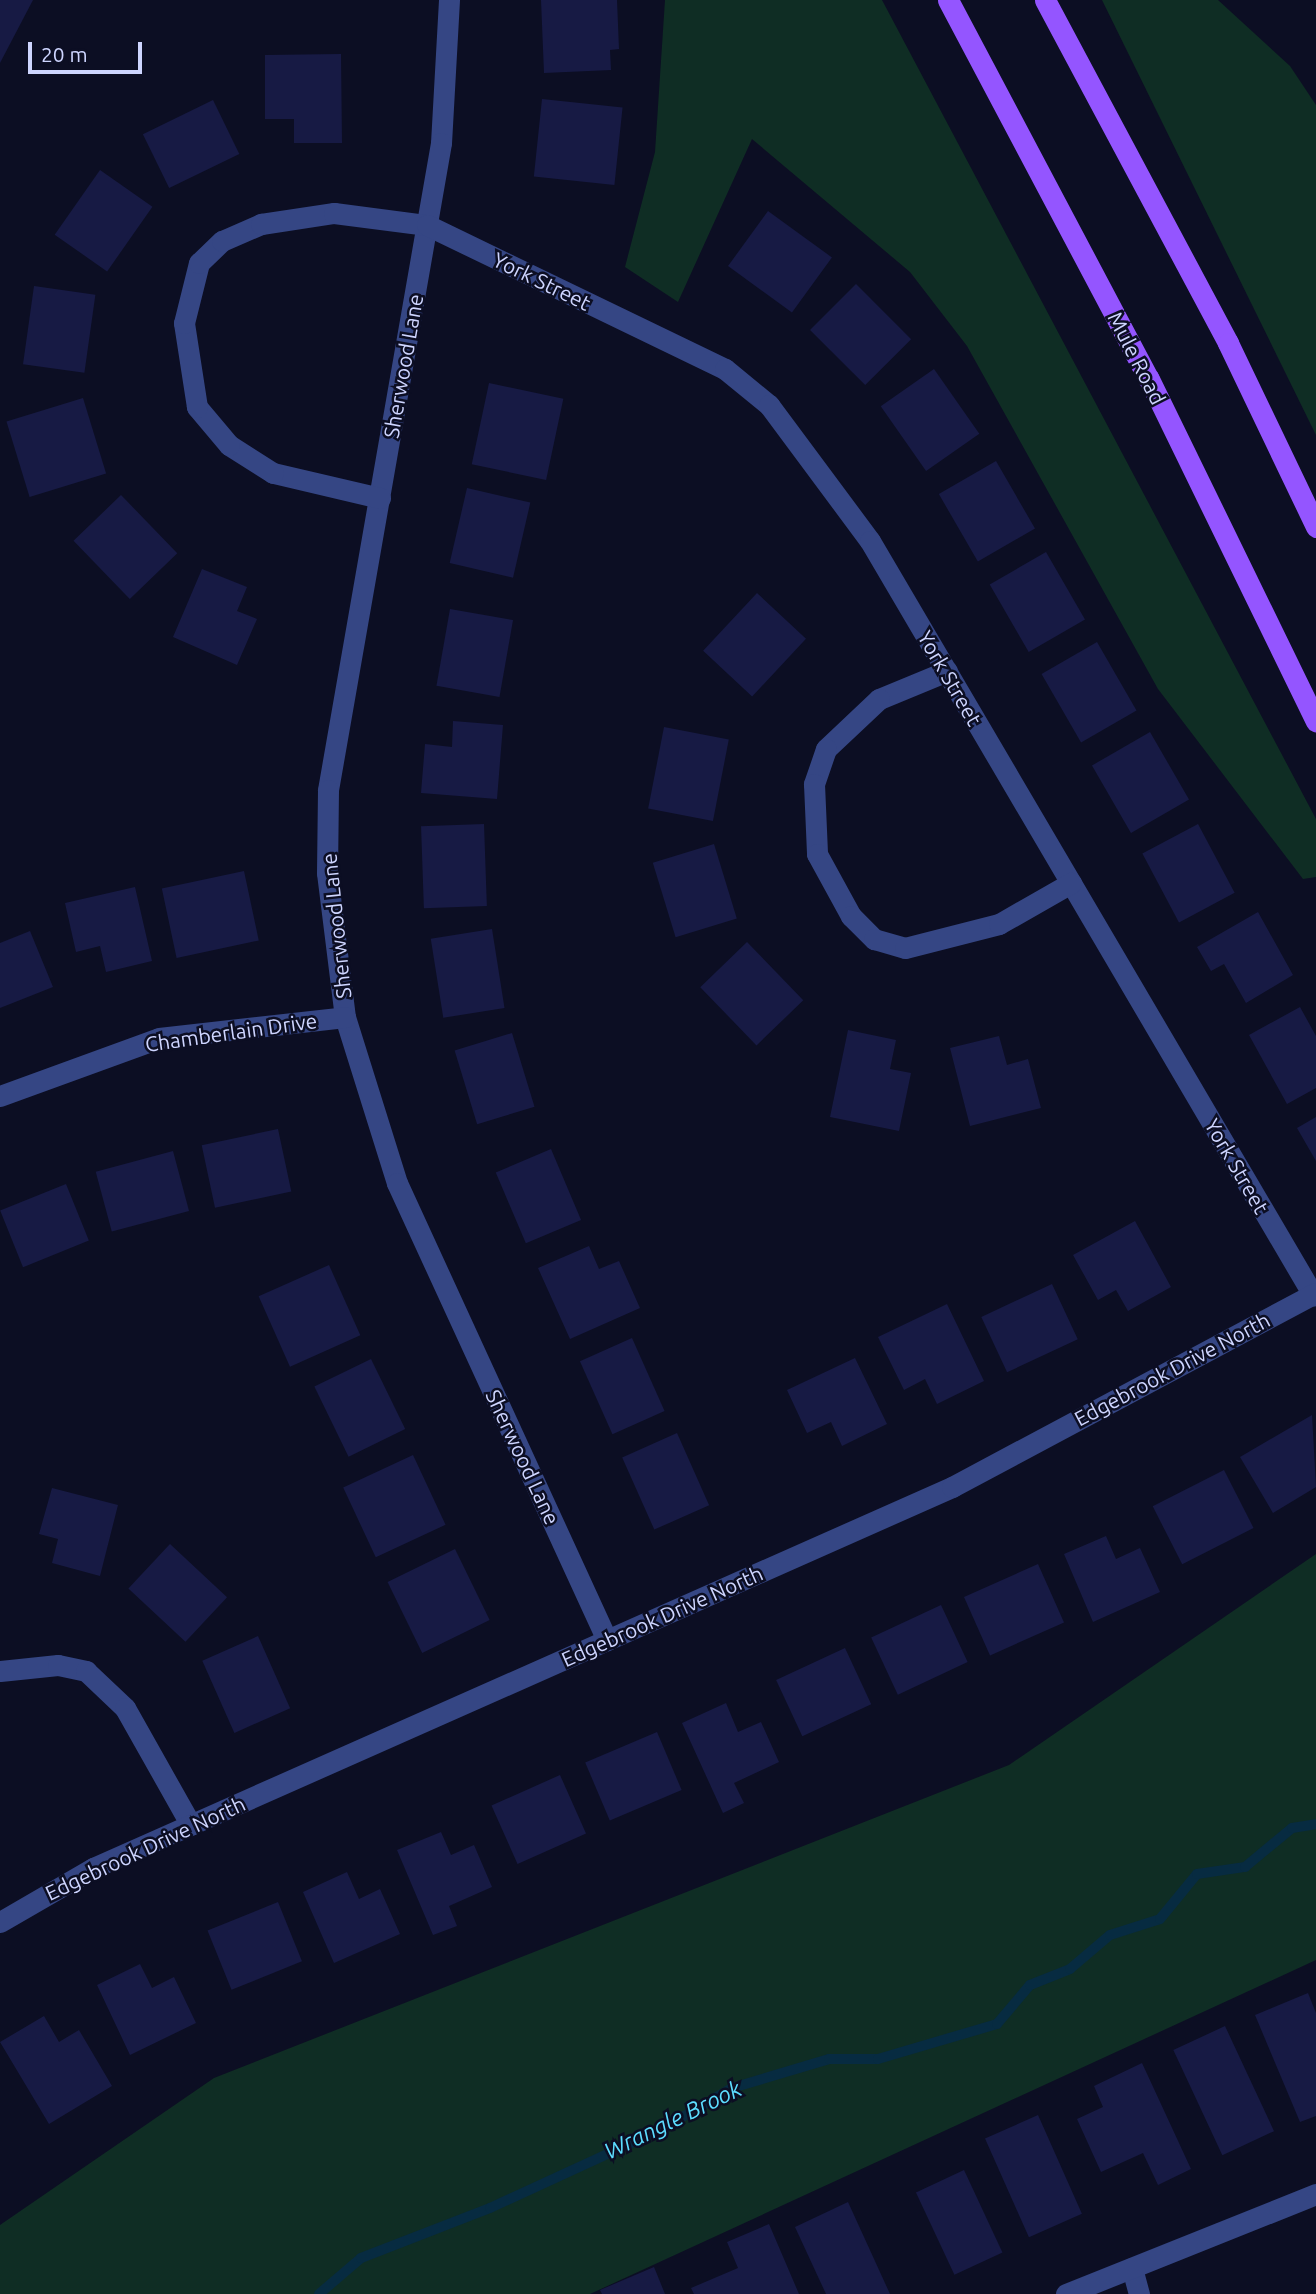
<!DOCTYPE html>
<html>
<head>
<meta charset="utf-8">
<style>
	body { margin:0 }
	#map { position:relative; width:1316px; height:2294px; overflow:hidden; background:#0c0e23; font-family:Ubuntu,sans-serif }
	div>[style] { position:absolute }
	.green>* { inset:0; background:#0f2d24 }
	.stream>* { height:10px; margin:-5px; padding:0 5px; transform-origin:5px; border-radius:5px; background:#072b41 }
	.building>* { inset:0; background:#171a44; transform-origin:0 0 }
	.minor>* { height:21px; margin:-10.5px; padding:0 10.5px; transform-origin:10.5px; border-radius:10.5px; background:#354684 }
	.major>* { height:21px; margin:-10.5px; padding:0 10.5px; transform-origin:10.5px; border-radius:10.5px; background:#9455ff }
	span { translate:-50% -50%; white-space:nowrap; text-align:center; line-height:1.15; -webkit-text-stroke:5px #0c0e23; paint-order:stroke }
	.street-label { font-size:21px; color:#ced5ff }
	.water-label { font-size:23px; color:#5cddff; font-style:italic }
	.scale { position:absolute; left:28px; top:42px; width:114px; height:32px; box-sizing:border-box; border:4px solid #ced5ff; border-top:0; padding-left:9px; font-size:21px; line-height:24px; white-space:nowrap; color:#ced5ff; -webkit-text-stroke:5px #0c0e23; paint-order:stroke }
</style>
</head>
<body>
<div id="map">
	<div class="green">
		<div style="clip-path:polygon(665px 0,882px 0,1316px 819px,1316px 877px,1303px 879px,1158px 689px,967px 346px,910px 272px,752px 139px,678px 302px,625px 267px,655px 152px)"></div>
		<div style="clip-path:polygon(1102px 0,1218px 0,1290px 66px,1316px 105px,1316px 435px)"></div>
		<div style="clip-path:polygon(1316px 1554px,1316px 1960px,590px 2294px,0 2294px,0 2225px,214px 2078px,1009px 1765px)"></div>
	</div>
	<div class="stream">
		<div style="left:319px;top:2294px;width:55px;rotate:-40.6deg"></div>
		<div style="left:361px;top:2258px;width:138px;rotate:-21.2deg"></div>
		<div style="left:490px;top:2208px;width:189px;rotate:-24.7deg"></div>
		<div style="left:662px;top:2129px;width:81px;rotate:-30.4deg"></div>
		<div style="left:732px;top:2088px;width:101px;rotate:-16.6deg"></div>
		<div style="left:829px;top:2059px;width:49px"></div>
		<div style="left:878px;top:2059px;width:124px;rotate:-16.4deg"></div>
		<div style="left:997px;top:2024px;width:51px;rotate:-49.8deg"></div>
		<div style="left:1030px;top:1985px;width:43px;rotate:-21.8deg"></div>
		<div style="left:1070px;top:1969px;width:52px;rotate:-40.4deg"></div>
		<div style="left:1110px;top:1935px;width:52px;rotate:-17.7deg"></div>
		<div style="left:1160px;top:1919px;width:58px;rotate:-50.6deg"></div>
		<div style="left:1197px;top:1874px;width:49px;rotate:-8.3deg"></div>
		<div style="left:1245px;top:1867px;width:61px;rotate:-39.7deg"></div>
		<div style="left:1292px;top:1828px;width:24px;rotate:-9deg"></div>
	</div>
	<div class="building">
		<div style="clip-path:polygon(0 0,33px 0,0 63px)"></div>
		<div style="clip-path:polygon(541px 0,617px 0,619px 49px,610px 50px,611px 70px,544px 73px)"></div>
		<div style="clip-path:polygon(341px 54px,342px 143px,294px 143px,294px 119px,265px 119px,265px 55px)"></div>
		<div style="left:542px;top:99px;width:81px;height:78px;rotate:6deg"></div>
		<div style="left:213px;top:100px;width:60px;height:78px;rotate:64deg"></div>
		<div style="left:100px;top:170px;width:64px;height:79px;rotate:35deg"></div>
		<div style="left:768px;top:211px;width:79px;height:68px;rotate:36deg"></div>
		<div style="left:856px;top:284px;width:78px;height:65px;rotate:45deg"></div>
		<div style="left:34px;top:286px;width:62px;height:79px;rotate:8deg"></div>
		<div style="left:934px;top:369px;width:79px;height:65px;rotate:55deg"></div>
		<div style="left:489px;top:383px;width:76px;height:83px;rotate:12deg"></div>
		<div style="left:83px;top:398px;width:79px;height:80px;rotate:73deg"></div>
		<div style="left:996px;top:461px;width:78px;height:66px;rotate:60deg"></div>
		<div style="left:467px;top:488px;width:65px;height:77px;rotate:13deg"></div>
		<div style="left:121px;top:495px;width:81px;height:66px;rotate:46deg"></div>
		<div style="left:1046px;top:552px;width:78px;height:65px;rotate:60deg"></div>
		<div style="clip-path:polygon(202px 569px,247px 587px,237px 611px,257px 619px,237px 665px,173px 637px)"></div>
		<div style="left:757px;top:593px;width:67px;height:79px;rotate:43deg"></div>
		<div style="left:450px;top:609px;width:64px;height:78px;rotate:10deg"></div>
		<div style="left:1097px;top:642px;width:79px;height:64px;rotate:60deg"></div>
		<div style="clip-path:polygon(453px 721px,503px 725px,497px 799px,421px 793px,425px 744px,452px 747px)"></div>
		<div style="left:664px;top:727px;width:66px;height:83px;rotate:11deg"></div>
		<div style="left:1150px;top:732px;width:78px;height:67px;rotate:60deg"></div>
		<div style="left:484px;top:824px;width:82px;height:63px;rotate:88deg"></div>
		<div style="left:1198px;top:824px;width:78px;height:63px;rotate:62deg"></div>
		<div style="left:714px;top:844px;width:78px;height:64px;rotate:73deg"></div>
		<div style="left:244px;top:871px;width:71px;height:84px;rotate:78deg"></div>
		<div style="clip-path:polygon(135px 887px,152px 961px,106px 972px,100px 946px,76px 952px,65px 903px)"></div>
		<div style="clip-path:polygon(1258px 912px,1293px 975px,1246px 1003px,1224px 964px,1211px 971px,1197px 947px)"></div>
		<div style="left:492px;top:929px;width:80px;height:62px;rotate:81deg"></div>
		<div style="clip-path:polygon(30px 931px,53px 987px,0 1008px,0 943px)"></div>
		<div style="left:747px;top:942px;width:81px;height:65px;rotate:46deg"></div>
		<div style="clip-path:polygon(1300px 1007px,1316px 1036px,1316px 1088px,1287px 1104px,1249px 1035px)"></div>
		<div style="clip-path:polygon(848px 1030px,896px 1040px,890px 1069px,911px 1073px,899px 1131px,830px 1117px)"></div>
		<div style="left:512px;top:1033px;width:77px;height:60px;rotate:73deg"></div>
		<div style="clip-path:polygon(999px 1036px,1007px 1065px,1028px 1059px,1041px 1108px,970px 1126px,950px 1048px)"></div>
		<div style="clip-path:polygon(1316px 1117px,1316px 1161px,1297px 1128px)"></div>
		<div style="left:278px;top:1129px;width:64px;height:78px;rotate:78deg"></div>
		<div style="left:551px;top:1149px;width:77px;height:60px;rotate:67deg"></div>
		<div style="left:173px;top:1151px;width:62px;height:80px;rotate:75deg"></div>
		<div style="left:66px;top:1184px;width:61px;height:71px;rotate:68deg"></div>
		<div style="clip-path:polygon(1135px 1221px,1171px 1287px,1128px 1311px,1116px 1290px,1098px 1300px,1073px 1255px)"></div>
		<div style="clip-path:polygon(589px 1246px,599px 1269px,619px 1261px,640px 1308px,570px 1339px,538px 1268px)"></div>
		<div style="left:329px;top:1265px;width:77px;height:77px;rotate:66deg"></div>
		<div style="left:1052px;top:1284px;width:61px;height:78px;rotate:65deg"></div>
		<div style="clip-path:polygon(947px 1304px,984px 1381px,937px 1404px,925px 1379px,904px 1390px,878px 1337px)"></div>
		<div style="left:632px;top:1338px;width:80px;height:57px;rotate:66deg"></div>
		<div style="clip-path:polygon(855px 1358px,887px 1424px,842px 1446px,831px 1422px,807px 1433px,787px 1390px)"></div>
		<div style="left:371px;top:1359px;width:78px;height:63px;rotate:64deg"></div>
		<div style="clip-path:polygon(1312px 1415px,1316px 1487px,1273px 1513px,1240px 1457px)"></div>
		<div style="left:677px;top:1433px;width:79px;height:60px;rotate:66deg"></div>
		<div style="left:413px;top:1455px;width:77px;height:77px;rotate:65deg"></div>
		<div style="left:1224px;top:1470px;width:65px;height:80px;rotate:63deg"></div>
		<div style="clip-path:polygon(52px 1488px,118px 1505px,100px 1576px,52px 1563px,58px 1539px,39px 1534px)"></div>
		<div style="clip-path:polygon(1106px 1536px,1116px 1559px,1140px 1548px,1160px 1592px,1093px 1622px,1064px 1554px)"></div>
		<div style="left:170px;top:1544px;width:78px;height:61px;rotate:43deg"></div>
		<div style="left:455px;top:1549px;width:79px;height:75px;rotate:64deg"></div>
		<div style="left:1038px;top:1564px;width:64px;height:81px;rotate:66deg"></div>
		<div style="left:941px;top:1605px;width:63px;height:77px;rotate:65deg"></div>
		<div style="left:258px;top:1636px;width:79px;height:61px;rotate:66deg"></div>
		<div style="left:845px;top:1648px;width:62px;height:76px;rotate:65deg"></div>
		<div style="clip-path:polygon(726px 1703px,738px 1732px,761px 1722px,779px 1762px,734px 1783px,744px 1803px,723px 1813px,682px 1723px)"></div>
		<div style="left:657px;top:1732px;width:63px;height:78px;rotate:67deg"></div>
		<div style="left:560px;top:1775px;width:64px;height:75px;rotate:66deg"></div>
		<div style="clip-path:polygon(441px 1832px,451px 1855px,474px 1845px,492px 1887px,449px 1906px,457px 1926px,433px 1935px,397px 1850px)"></div>
		<div style="clip-path:polygon(347px 1872px,359px 1899px,380px 1889px,400px 1934px,334px 1963px,303px 1892px)"></div>
		<div style="left:278px;top:1902px;width:64px;height:76px;rotate:68deg"></div>
		<div style="clip-path:polygon(140px 1964px,152px 1988px,174px 1977px,196px 2023px,130px 2055px,97px 1985px)"></div>
		<div style="clip-path:polygon(1308px 1993px,1316px 2013px,1316px 2116px,1300px 2122px,1255px 2015px)"></div>
		<div style="clip-path:polygon(44px 2016px,59px 2042px,79px 2030px,112px 2086px,49px 2124px,0 2042px)"></div>
		<div style="left:1225px;top:2026px;width:116px;height:57px;rotate:65deg"></div>
		<div style="clip-path:polygon(1142px 2063px,1191px 2169px,1158px 2185px,1143px 2153px,1101px 2172px,1077px 2119px,1103px 2107px,1094px 2086px)"></div>
		<div style="left:1038px;top:2115px;width:108px;height:58px;rotate:66deg"></div>
		<div style="left:964px;top:2170px;width:91px;height:53px;rotate:65deg"></div>
		<div style="clip-path:polygon(848px 2202px,890px 2294px,826px 2294px,795px 2227px)"></div>
		<div style="clip-path:polygon(769px 2224px,799px 2294px,694px 2294px,691px 2288px,738px 2268px,727px 2242px)"></div>
		<div style="clip-path:polygon(654px 2267px,665px 2294px,602px 2294px,600px 2290px)"></div>
	</div>
	<div class="minor">
		<div style="left:449px;top:0;width:143px;rotate:93.2deg"></div>
		<div style="left:441px;top:143px;width:657px;rotate:99.91deg"></div>
		<div style="left:328px;top:790px;width:83px;rotate:90.7deg"></div>
		<div style="left:327px;top:873px;width:145px;rotate:82.9deg"></div>
		<div style="left:345px;top:1017px;width:174px;rotate:72.6deg"></div>
		<div style="left:397px;top:1183px;width:503px;rotate:65.32deg"></div>
		<div style="left:380px;top:498px;width:110px;rotate:-166.8deg"></div>
		<div style="left:273px;top:473px;width:52px;rotate:-147.5deg"></div>
		<div style="left:229px;top:445px;width:50px;rotate:-130.1deg"></div>
		<div style="left:197px;top:407px;width:85px;rotate:-98.8deg"></div>
		<div style="left:184px;top:323px;width:62px;rotate:-76deg"></div>
		<div style="left:199px;top:263px;width:32px;rotate:-44deg"></div>
		<div style="left:222px;top:241px;width:43px;rotate:-23.6deg"></div>
		<div style="left:261px;top:224px;width:74px;rotate:-8.6deg"></div>
		<div style="left:334px;top:213px;width:94px;rotate:7.4deg"></div>
		<div style="left:427px;top:225px;width:331px;rotate:25.8deg"></div>
		<div style="left:725px;top:369px;width:57px;rotate:39.3deg"></div>
		<div style="left:769px;top:405px;width:169px;rotate:53.4deg"></div>
		<div style="left:870px;top:541px;width:875px;rotate:59.56deg"></div>
		<div style="left:947px;top:671px;width:74px;rotate:157.6deg"></div>
		<div style="left:879px;top:699px;width:73px;rotate:136.7deg"></div>
		<div style="left:826px;top:749px;width:37px;rotate:109deg"></div>
		<div style="left:814px;top:784px;width:70px;rotate:87.5deg"></div>
		<div style="left:817px;top:854px;width:71px;rotate:61.3deg"></div>
		<div style="left:851px;top:916px;width:33px;rotate:45deg"></div>
		<div style="left:874px;top:939px;width:32px;rotate:16deg"></div>
		<div style="left:905px;top:948px;width:97px;rotate:-14.3deg"></div>
		<div style="left:999px;top:924px;width:83px;rotate:-29.7deg"></div>
		<div style="left:0;top:1096px;width:169px;rotate:-20deg"></div>
		<div style="left:159px;top:1038px;width:187px;rotate:-6.4deg"></div>
		<div style="left:0;top:1671px;width:58px;rotate:-5.9deg"></div>
		<div style="left:58px;top:1665px;width:29px;rotate:12deg"></div>
		<div style="left:86px;top:1671px;width:54px;rotate:43.5deg"></div>
		<div style="left:125px;top:1708px;width:134px;rotate:60.6deg"></div>
		<div style="left:0;top:1922px;width:108px;rotate:-30.1deg"></div>
		<div style="left:93px;top:1868px;width:940px;rotate:-23.92deg"></div>
		<div style="left:952px;top:1487px;width:412px;rotate:-28.1deg"></div>
		<div style="left:1132px;top:2268px;width:27px;rotate:75deg"></div>
		<div style="left:1066px;top:2294px;width:269px;rotate:-21.8deg"></div>
	</div>
	<div class="major">
		<div style="left:948px;top:0;width:429px;rotate:62.1deg"></div>
		<div style="left:1149px;top:379px;width:381px;rotate:64deg"></div>
		<div style="left:1045px;top:0;width:389px;rotate:61.9deg"></div>
		<div style="left:1228px;top:343px;width:204px;rotate:64.4deg"></div>
	</div>
	<div class="street-label">
		<span style="left:542px;top:281px;rotate:26deg">York Street</span>
		<span style="left:1137px;top:358px;rotate:63deg">Mule Road</span>
		<span style="left:403px;top:366px;rotate:-80deg">Sherwood Lane</span>
		<span style="left:950px;top:678px;rotate:60deg">York Street</span>
		<span style="left:336px;top:926px;rotate:-96deg">Sherwood Lane</span>
		<span style="left:231px;top:1032px;rotate:-8deg">Chamberlain Drive</span>
		<span style="left:1237px;top:1166px;rotate:60deg">York Street</span>
		<span style="left:1172px;top:1369px;rotate:-28deg">Edgebrook Drive North</span>
		<span style="left:523px;top:1457px;rotate:65deg">Sherwood Lane</span>
		<span style="left:662px;top:1616px;rotate:-24deg">Edgebrook Drive North</span>
		<span style="left:145px;top:1848px;rotate:-25deg">Edgebrook Drive North</span>
	</div>
	<div class="water-label">
		<span style="left:673px;top:2120px;rotate:-26deg">Wrangle Brook</span>
	</div>
	<div class="scale">20 m</div>
</div>
</body>
</html>
